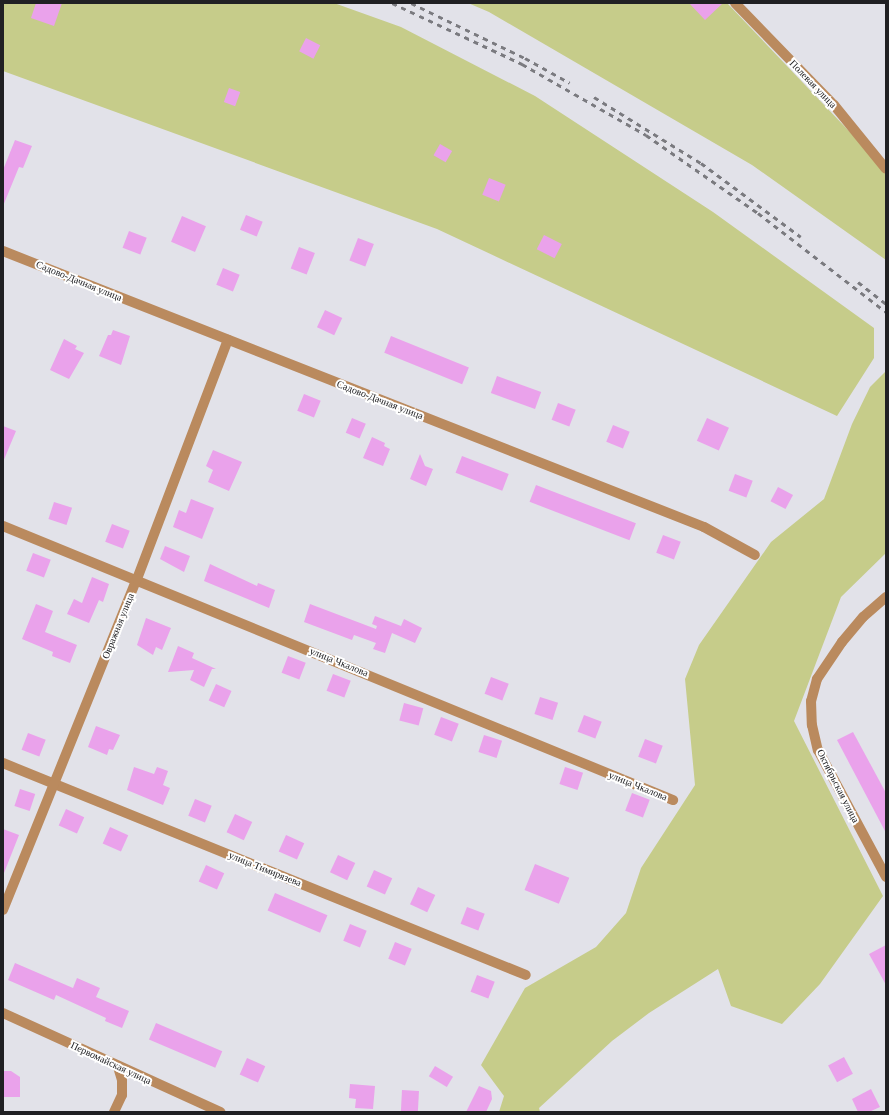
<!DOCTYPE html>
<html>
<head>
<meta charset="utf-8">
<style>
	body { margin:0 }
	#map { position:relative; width:889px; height:1115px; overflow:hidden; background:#e2e2e9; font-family:"Times New Roman",serif }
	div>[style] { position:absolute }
	.green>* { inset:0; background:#c6cc8a }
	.building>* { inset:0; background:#eaa2eb; transform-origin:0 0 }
	.street>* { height:10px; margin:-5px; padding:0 5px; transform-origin:5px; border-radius:5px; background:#ba8a5e }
	.rail>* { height:3px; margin-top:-1.5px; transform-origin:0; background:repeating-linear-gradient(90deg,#7a7a7f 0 5px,transparent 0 10px) }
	span { translate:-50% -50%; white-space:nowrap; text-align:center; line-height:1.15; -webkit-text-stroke:4px #fff; paint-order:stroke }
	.street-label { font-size:10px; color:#202023 }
	.frame { position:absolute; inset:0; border:4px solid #202023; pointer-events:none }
</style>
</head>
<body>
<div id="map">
	<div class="green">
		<div style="clip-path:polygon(3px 3px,334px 3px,401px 27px,535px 96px,713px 212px,874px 328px,874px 358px,837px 416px,437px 229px,3px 71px)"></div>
		<div style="clip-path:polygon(468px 3px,727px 3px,886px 170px,886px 260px,752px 165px,489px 12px)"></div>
		<div style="clip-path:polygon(886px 371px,886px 553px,841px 597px,794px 721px,883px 896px,820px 984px,782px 1024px,731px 1006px,718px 969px,649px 1013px,612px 1041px,539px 1108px,540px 1112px,499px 1112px,504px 1096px,481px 1065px,525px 988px,596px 947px,626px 913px,641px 868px,695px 785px,685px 679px,699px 645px,771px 542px,824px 499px,852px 424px,870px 387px)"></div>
	</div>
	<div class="building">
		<div style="clip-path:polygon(36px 3px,62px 3px,54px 26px,31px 18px)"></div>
		<div style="clip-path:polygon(689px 3px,723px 3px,705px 20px)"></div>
		<div style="left:306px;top:38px;width:16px;height:15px;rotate:27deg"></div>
		<div style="left:229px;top:88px;width:12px;height:15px;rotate:20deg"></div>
		<div style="clip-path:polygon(15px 140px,32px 146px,23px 168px,19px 167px,3px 206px,3px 170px)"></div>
		<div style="left:440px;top:144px;width:14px;height:13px;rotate:30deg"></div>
		<div style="left:489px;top:178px;width:18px;height:18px;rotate:22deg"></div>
		<div style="left:246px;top:215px;width:18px;height:16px;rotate:22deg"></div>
		<div style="left:182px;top:216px;width:26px;height:28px;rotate:23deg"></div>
		<div style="left:129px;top:231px;width:19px;height:18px;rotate:21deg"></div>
		<div style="left:544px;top:235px;width:20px;height:16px;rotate:27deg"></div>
		<div style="left:358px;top:238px;width:17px;height:24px;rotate:21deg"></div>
		<div style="left:299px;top:247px;width:17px;height:23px;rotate:21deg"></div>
		<div style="left:223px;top:268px;width:18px;height:18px;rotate:22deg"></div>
		<div style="left:325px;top:310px;width:19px;height:19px;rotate:25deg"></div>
		<div style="clip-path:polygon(113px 330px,130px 336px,121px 365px,99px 356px,108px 335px,111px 335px)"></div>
		<div style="left:391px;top:336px;width:84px;height:18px;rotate:22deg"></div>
		<div style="clip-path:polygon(64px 339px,77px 346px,75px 349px,84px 353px,69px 379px,50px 370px)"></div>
		<div style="left:497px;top:376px;width:47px;height:18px;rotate:20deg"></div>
		<div style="left:304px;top:394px;width:18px;height:18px;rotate:22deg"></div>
		<div style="left:558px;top:403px;width:19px;height:18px;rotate:21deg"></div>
		<div style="left:352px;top:418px;width:15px;height:16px;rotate:23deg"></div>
		<div style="left:707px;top:418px;width:24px;height:25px;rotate:24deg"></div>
		<div style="left:613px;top:425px;width:18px;height:18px;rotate:22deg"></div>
		<div style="clip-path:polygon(3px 426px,16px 431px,3px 462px)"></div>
		<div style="clip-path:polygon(372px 437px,385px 443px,384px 446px,390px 449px,383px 466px,363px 458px)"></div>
		<div style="clip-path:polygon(213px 450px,242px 462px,229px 491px,208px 482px,213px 470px,206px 466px)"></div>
		<div style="clip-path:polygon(420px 454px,425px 466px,433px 469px,426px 486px,410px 479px)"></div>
		<div style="left:462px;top:456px;width:50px;height:18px;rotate:21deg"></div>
		<div style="left:735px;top:474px;width:19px;height:18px;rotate:21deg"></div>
		<div style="left:536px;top:485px;width:107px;height:18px;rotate:21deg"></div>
		<div style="left:778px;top:487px;width:17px;height:16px;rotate:28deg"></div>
		<div style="clip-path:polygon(191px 499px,214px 508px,202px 539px,173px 527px,179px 510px,186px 513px)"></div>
		<div style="left:54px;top:502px;width:19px;height:18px;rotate:18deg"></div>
		<div style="left:112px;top:524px;width:19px;height:19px;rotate:21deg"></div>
		<div style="left:663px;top:535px;width:19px;height:19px;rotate:21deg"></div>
		<div style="clip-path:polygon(165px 546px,190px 556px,184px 572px,160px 559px)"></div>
		<div style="left:33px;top:553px;width:19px;height:19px;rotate:21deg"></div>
		<div style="clip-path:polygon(210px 564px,257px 586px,258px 583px,275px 590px,269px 608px,204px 581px)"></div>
		<div style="clip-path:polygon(92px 577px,109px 584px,103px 602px,99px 600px,89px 623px,67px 614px,74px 599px,82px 603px)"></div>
		<div style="clip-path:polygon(36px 604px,53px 611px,45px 632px,77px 645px,70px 663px,52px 656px,53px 652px,22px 639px)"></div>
		<div style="clip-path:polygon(310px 604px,376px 629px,377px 626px,372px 624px,375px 616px,401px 626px,404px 619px,422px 628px,415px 643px,392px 633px,385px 653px,373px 649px,376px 643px,354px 635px,352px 640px,304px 622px)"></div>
		<div style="clip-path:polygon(146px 618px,171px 628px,162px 650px,156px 647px,153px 655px,137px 645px)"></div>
		<div style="clip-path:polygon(178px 646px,194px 653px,192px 658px,216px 669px,212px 669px,204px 687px,190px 680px,194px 670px,168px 672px)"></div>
		<div style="left:288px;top:656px;width:19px;height:18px;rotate:21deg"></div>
		<div style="left:333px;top:674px;width:19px;height:18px;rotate:21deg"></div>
		<div style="left:491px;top:677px;width:19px;height:18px;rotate:21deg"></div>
		<div style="left:216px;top:684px;width:17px;height:18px;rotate:24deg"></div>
		<div style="left:540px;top:697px;width:19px;height:18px;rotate:18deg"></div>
		<div style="left:404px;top:703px;width:20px;height:18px;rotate:15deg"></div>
		<div style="left:584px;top:715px;width:19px;height:18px;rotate:21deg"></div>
		<div style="left:441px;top:717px;width:19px;height:19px;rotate:21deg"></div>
		<div style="clip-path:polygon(96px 726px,120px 735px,113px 750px,109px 749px,107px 755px,88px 747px)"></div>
		<div style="clip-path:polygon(853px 732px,886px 793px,886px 833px,837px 740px)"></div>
		<div style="left:28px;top:733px;width:19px;height:18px;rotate:21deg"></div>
		<div style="left:484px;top:735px;width:19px;height:18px;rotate:18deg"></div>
		<div style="left:645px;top:739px;width:19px;height:19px;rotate:21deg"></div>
		<div style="clip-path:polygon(134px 767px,154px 774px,157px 767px,168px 771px,163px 785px,170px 788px,163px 805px,127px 790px)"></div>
		<div style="left:565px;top:767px;width:19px;height:18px;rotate:18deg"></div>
		<div style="left:20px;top:789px;width:16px;height:18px;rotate:18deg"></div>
		<div style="left:632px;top:793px;width:19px;height:19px;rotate:21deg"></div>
		<div style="left:195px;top:799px;width:18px;height:18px;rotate:22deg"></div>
		<div style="left:66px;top:809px;width:20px;height:18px;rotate:24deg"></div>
		<div style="left:235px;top:814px;width:19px;height:20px;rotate:25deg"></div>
		<div style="left:110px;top:827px;width:20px;height:18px;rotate:24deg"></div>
		<div style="clip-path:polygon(3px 829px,19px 835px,4px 873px,3px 873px)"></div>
		<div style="left:286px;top:835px;width:20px;height:18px;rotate:24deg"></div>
		<div style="left:338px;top:855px;width:19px;height:19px;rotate:25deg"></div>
		<div style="left:535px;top:864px;width:37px;height:28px;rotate:22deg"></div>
		<div style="left:206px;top:865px;width:20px;height:18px;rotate:24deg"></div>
		<div style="left:374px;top:870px;width:20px;height:18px;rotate:24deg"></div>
		<div style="left:418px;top:887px;width:19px;height:19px;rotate:25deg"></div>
		<div style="left:275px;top:893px;width:57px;height:19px;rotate:23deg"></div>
		<div style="left:467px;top:907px;width:19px;height:18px;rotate:21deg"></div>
		<div style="left:350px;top:924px;width:18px;height:18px;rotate:22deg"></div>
		<div style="left:395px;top:942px;width:18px;height:18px;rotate:22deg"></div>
		<div style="clip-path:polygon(886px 945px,886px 985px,869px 954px)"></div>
		<div style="clip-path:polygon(15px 963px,73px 988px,77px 978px,100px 988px,96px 997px,129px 1011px,122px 1028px,105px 1021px,106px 1018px,56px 995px,54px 1000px,8px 980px)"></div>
		<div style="left:477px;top:975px;width:19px;height:18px;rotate:21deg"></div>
		<div style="left:156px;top:1023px;width:72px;height:18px;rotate:23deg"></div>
		<div style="left:844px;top:1057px;width:19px;height:18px;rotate:62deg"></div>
		<div style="left:247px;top:1058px;width:20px;height:18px;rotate:24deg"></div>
		<div style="left:435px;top:1066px;width:21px;height:12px;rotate:31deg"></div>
		<div style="clip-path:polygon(3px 1071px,11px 1071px,20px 1077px,20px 1097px,3px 1097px)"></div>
		<div style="clip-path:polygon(350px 1084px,375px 1086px,373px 1109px,355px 1108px,356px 1099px,349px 1098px)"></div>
		<div style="clip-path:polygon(479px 1086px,491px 1091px,492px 1099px,486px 1112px,466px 1112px)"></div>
		<div style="clip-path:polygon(871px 1089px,880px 1107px,869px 1112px,858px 1112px,852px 1099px)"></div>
		<div style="left:402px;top:1090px;width:17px;height:22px;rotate:3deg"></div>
	</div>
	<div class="street">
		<div style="left:735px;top:3px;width:142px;rotate:45.9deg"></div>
		<div style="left:834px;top:105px;width:82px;rotate:50.9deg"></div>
		<div style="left:3px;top:251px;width:753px;rotate:21.49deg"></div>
		<div style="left:704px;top:527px;width:58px;rotate:28.8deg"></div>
		<div style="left:3px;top:526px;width:724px;rotate:22.24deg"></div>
		<div style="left:886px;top:597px;width:30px;rotate:139deg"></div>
		<div style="left:863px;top:617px;width:33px;rotate:130deg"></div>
		<div style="left:842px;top:642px;width:45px;rotate:124deg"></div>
		<div style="left:817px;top:679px;width:23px;rotate:105deg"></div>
		<div style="left:811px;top:701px;width:24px;rotate:88deg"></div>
		<div style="left:812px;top:725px;width:26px;rotate:77deg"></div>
		<div style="left:818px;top:750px;width:144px;rotate:61.8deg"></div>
		<div style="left:3px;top:763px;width:564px;rotate:22.07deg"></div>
		<div style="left:3px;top:910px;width:357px;rotate:-68deg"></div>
		<div style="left:137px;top:579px;width:256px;rotate:-69.2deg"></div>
		<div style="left:3px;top:1013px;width:239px;rotate:24.5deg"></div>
		<div style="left:114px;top:1112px;width:19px;rotate:-65deg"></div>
		<div style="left:122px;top:1095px;width:15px;rotate:-90deg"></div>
		<div style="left:122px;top:1080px;width:14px;rotate:-107deg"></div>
	</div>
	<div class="rail">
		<div style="left:392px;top:3px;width:144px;rotate:25.1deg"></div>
		<div style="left:522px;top:64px;width:143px;rotate:29.8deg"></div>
		<div style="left:646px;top:135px;width:136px;rotate:34.9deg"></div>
		<div style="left:758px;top:213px;width:162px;rotate:37.7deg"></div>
		<div style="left:411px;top:3px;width:127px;rotate:25.8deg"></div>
		<div style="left:525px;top:58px;width:51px;rotate:29.1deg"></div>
		<div style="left:594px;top:97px;width:126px;rotate:31.7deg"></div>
		<div style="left:701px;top:163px;width:124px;rotate:36.5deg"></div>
		<div style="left:858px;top:282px;width:36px;rotate:38deg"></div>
	</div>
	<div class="street-label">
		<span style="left:813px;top:84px;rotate:46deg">Полевая улица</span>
		<span style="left:79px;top:281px;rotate:22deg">Садово-Дачная улица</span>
		<span style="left:380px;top:400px;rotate:21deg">Садово-Дачная улица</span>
		<span style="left:118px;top:626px;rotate:-68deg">Овражная улица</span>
		<span style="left:339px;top:662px;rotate:22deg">улица Чкалова</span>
		<span style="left:638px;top:786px;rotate:22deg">улица Чкалова</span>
		<span style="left:838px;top:786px;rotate:63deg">Октябрьская улица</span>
		<span style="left:265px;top:869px;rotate:22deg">улица Тимирязева</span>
		<span style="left:111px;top:1063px;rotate:25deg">Первомайская улица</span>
	</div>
	<div class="frame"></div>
</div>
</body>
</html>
